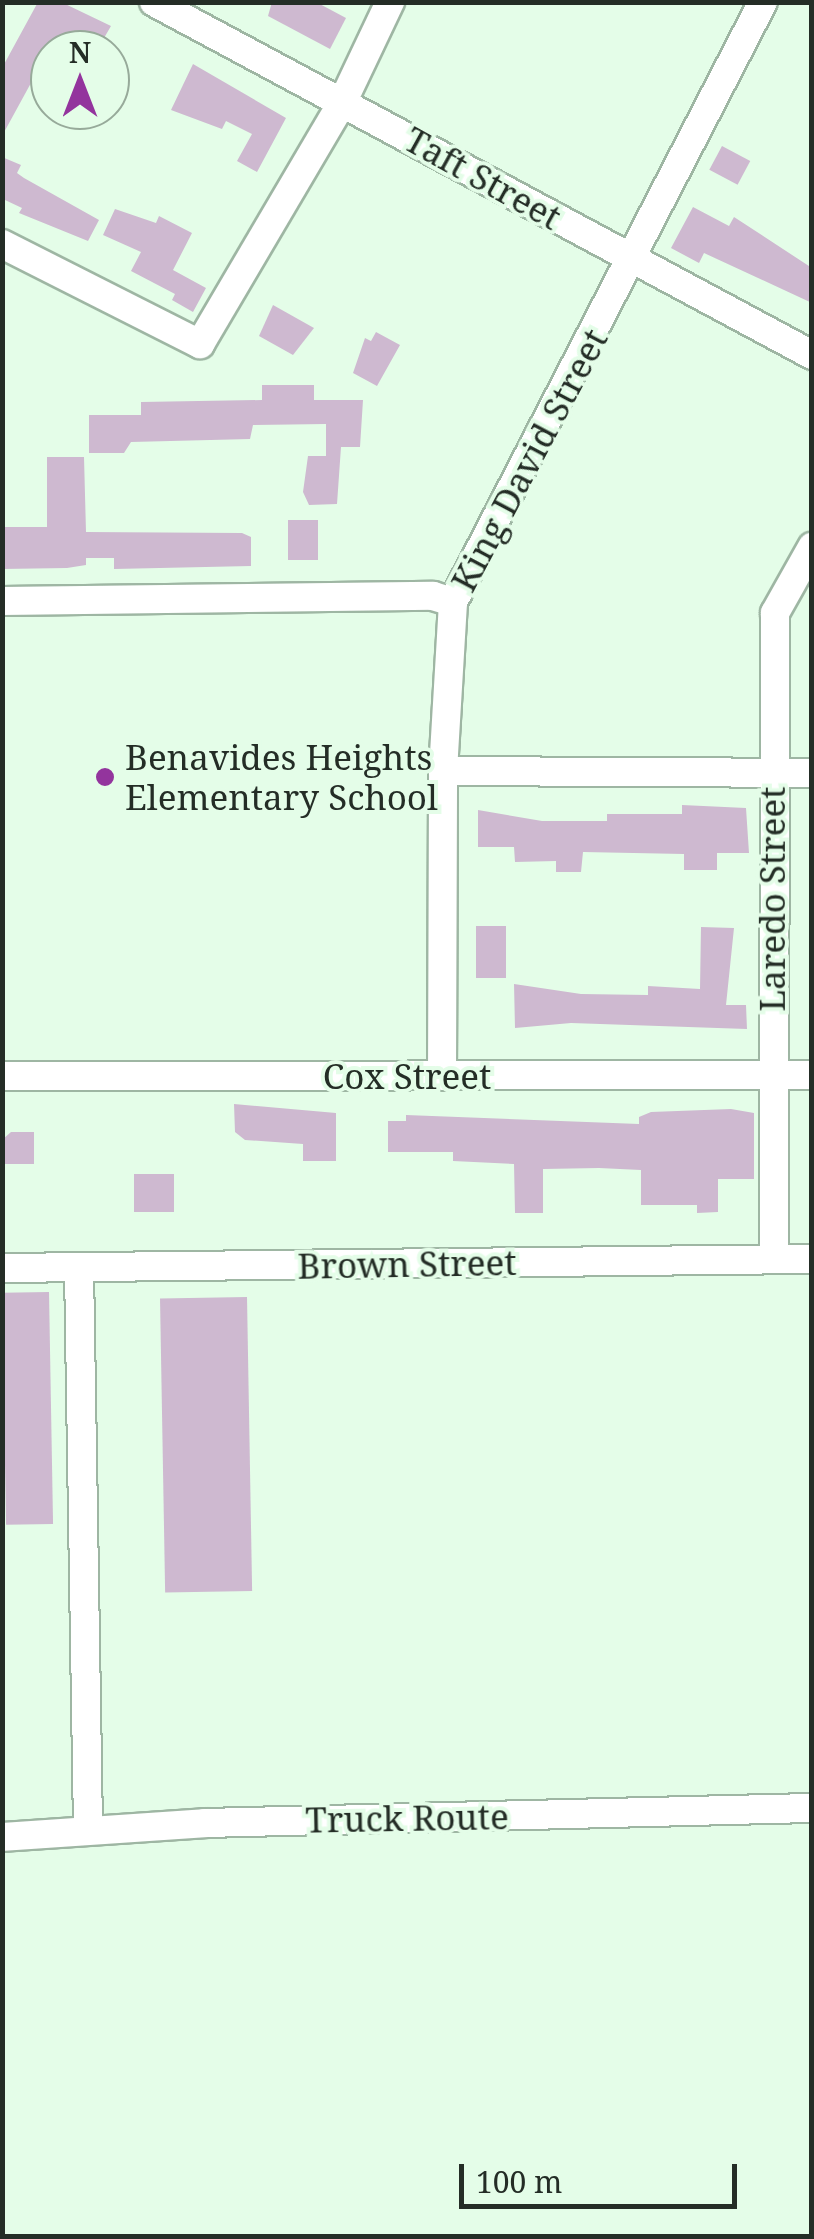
<!DOCTYPE html>
<html>
<head>
<meta charset="utf-8">
<style>
	body { margin:0 }
	#map { position:relative; width:814px; height:2239px; overflow:hidden; background:#e4fde8; font-family:"Noto Serif",serif }
	div>[style] { position:absolute }
	.building>* { inset:0; background:#ceb9d0; transform-origin:0 0 }
	.roads { filter:drop-shadow(2px 0 #9eb6a3) drop-shadow(-2px 0 #9eb6a3) drop-shadow(0 2px #9eb6a3) drop-shadow(0 -2px #9eb6a3) }
	.minor>* { height:28px; margin:-14px; padding:0 14px; transform-origin:14px; border-radius:14px; background:#fff }
	.dots>* { width:28px; height:28px; translate:-50% -50%; box-sizing:border-box; border:5px solid #e4fde8; border-radius:50% }
	span { translate:-50% -50%; white-space:nowrap; text-align:center; line-height:1.15; -webkit-text-stroke:8px #e4fde8; paint-order:stroke }
	.street-label { font-size:35px; color:#242d26 }
	.poi-label { font-size:35px; color:#242d26 }
	.left { translate:0 -50%; text-align:left }
	.frame { position:absolute; inset:0; border:5px solid #242d26; pointer-events:none }
	.north { position:absolute; left:30px; top:30px; width:100px; height:100px; box-sizing:border-box; background:#e4fde8; border:2px solid #97aa9a; border-radius:50%; rotate:0deg; font-size:28px; font-weight:700; line-height:40px; text-align:center; color:#242d26 }
	.north::after { content:''; display:block; margin:auto; width:35px; height:45px; background:#93349d; clip-path:polygon(50% 0,100% 100%,50% 72%,0 100%) }
	.scale { position:absolute; left:459px; top:2164px; width:278px; height:45px; box-sizing:border-box; border:5px solid #242d26; border-top:0; padding-left:12px; font-size:30px; line-height:35px; white-space:nowrap; color:#242d26; -webkit-text-stroke:8px #e4fde8; paint-order:stroke }
</style>
</head>
<body>
<div id="map">
	<div class="building">
		<div style="clip-path:polygon(38px 2px,61px 2px,111px 26px,97px 50px,49px 50px,2px 136px,2px 68px)"></div>
		<div style="clip-path:polygon(272px 2px,316px 2px,346px 18px,330px 49px,268px 16px)"></div>
		<div style="clip-path:polygon(193px 64px,286px 118px,257px 172px,237px 161px,252px 134px,226px 121px,222px 129px,171px 110px)"></div>
		<div style="left:722px;top:146px;width:32px;height:27px;rotate:28deg"></div>
		<div style="clip-path:polygon(2px 157px,21px 165px,17px 173px,24px 178px,99px 220px,88px 241px,19px 213px,22px 208px,5px 200px,2px 205px)"></div>
		<div style="clip-path:polygon(693px 207px,729px 226px,734px 217px,812px 268px,812px 303px,704px 253px,699px 263px,671px 248px)"></div>
		<div style="clip-path:polygon(115px 209px,156px 223px,159px 216px,192px 233px,173px 270px,206px 288px,193px 312px,172px 300px,175px 294px,131px 271px,141px 252px,103px 235px)"></div>
		<div style="clip-path:polygon(273px 305px,314px 328px,293px 355px,259px 336px)"></div>
		<div style="clip-path:polygon(376px 332px,400px 345px,377px 386px,353px 373px,365px 338px,371px 341px)"></div>
		<div style="clip-path:polygon(262px 385px,314px 385px,314px 400px,363px 400px,360px 447px,341px 447px,337px 504px,309px 505px,303px 492px,308px 456px,326px 456px,326px 424px,253px 425px,250px 439px,131px 442px,124px 453px,89px 453px,89px 415px,141px 415px,141px 402px,262px 400px)"></div>
		<div style="clip-path:polygon(47px 457px,84px 457px,86px 532px,242px 533px,251px 537px,251px 566px,114px 569px,114px 558px,86px 558px,86px 565px,67px 568px,2px 569px,2px 527px,47px 527px)"></div>
		<div style="left:288px;top:520px;width:30px;height:40px"></div>
		<div style="clip-path:polygon(682px 805px,746px 808px,749px 853px,717px 853px,717px 870px,684px 870px,684px 854px,583px 852px,581px 872px,556px 872px,556px 861px,515px 862px,514px 847px,478px 847px,478px 810px,542px 821px,607px 821px,607px 814px,682px 814px)"></div>
		<div style="left:476px;top:926px;width:30px;height:52px"></div>
		<div style="clip-path:polygon(701px 927px,734px 928px,726px 1005px,746px 1005px,747px 1029px,571px 1023px,515px 1028px,514px 984px,581px 994px,648px 995px,648px 986px,700px 989px)"></div>
		<div style="clip-path:polygon(234px 1104px,336px 1113px,336px 1161px,303px 1161px,303px 1144px,245px 1140px,235px 1132px)"></div>
		<div style="clip-path:polygon(731px 1109px,754px 1113px,754px 1179px,718px 1179px,718px 1212px,697px 1213px,697px 1205px,641px 1205px,641px 1170px,599px 1168px,543px 1169px,543px 1213px,515px 1213px,514px 1164px,453px 1161px,453px 1152px,388px 1152px,388px 1121px,406px 1121px,406px 1115px,639px 1124px,639px 1117px,651px 1112px)"></div>
		<div style="clip-path:polygon(11px 1132px,34px 1132px,34px 1164px,2px 1164px,2px 1140px)"></div>
		<div style="left:134px;top:1174px;width:40px;height:38px"></div>
		<div style="left:49px;top:1292px;width:232px;height:47px;rotate:89deg"></div>
		<div style="left:247px;top:1297px;width:294px;height:87px;rotate:89deg"></div>
	</div>
	<div class="roads">
		<div class="minor">
			<div style="left:154px;top:2px;width:747px;rotate:28.21deg"></div>
			<div style="left:2px;top:244px;width:222px;rotate:26.8deg"></div>
			<div style="left:200px;top:344px;width:282px;rotate:-59.5deg"></div>
			<div style="left:343px;top:101px;width:110px;rotate:-64.6deg"></div>
			<div style="left:2px;top:601px;width:431px;rotate:-0.7deg"></div>
			<div style="left:433px;top:596px;width:21px;rotate:17deg"></div>
			<div style="left:443px;top:771px;width:369px;rotate:0.3deg"></div>
			<div style="left:2px;top:1076px;width:810px;rotate:-0.07deg"></div>
			<div style="left:442px;top:1076px;width:305px;rotate:-89.8deg"></div>
			<div style="left:443px;top:771px;width:169px;rotate:-86.6deg"></div>
			<div style="left:453px;top:602px;width:675px;rotate:-62.68deg"></div>
			<div style="left:774px;top:1259px;width:646px;rotate:-89.91deg"></div>
			<div style="left:775px;top:613px;width:76px;rotate:-60.7deg"></div>
			<div style="left:79px;top:1267px;width:560px;rotate:89.08deg"></div>
			<div style="left:2px;top:1268px;width:810px;rotate:-0.64deg"></div>
			<div style="left:2px;top:1837px;width:203px;rotate:-3.9deg"></div>
			<div style="left:205px;top:1823px;width:607px;rotate:-1.42deg"></div>
		</div>
	</div>
	<div class="dots">
		<div style="left:105px;top:777px;background:#93349d"></div>
	</div>
	<div class="street-label">
		<span style="left:483px;top:178px;rotate:29deg">Taft Street</span>
		<span style="left:529px;top:460px;rotate:-62deg">King David Street</span>
		<span style="left:772px;top:899px;rotate:-90deg">Laredo Street</span>
		<span style="left:407px;top:1076px">Cox Street</span>
		<span style="left:407px;top:1264px;rotate:-1deg">Brown Street</span>
		<span style="left:407px;top:1818px;rotate:-1deg">Truck Route</span>
	</div>
	<div class="poi-label">
		<span class="left" style="left:125px;top:777px">Benavides Heights<br>Elementary School</span>
	</div>
	<div class="frame"></div>
	<div class="north">N</div>
	<div class="scale">100 m</div>
</div>
</body>
</html>
